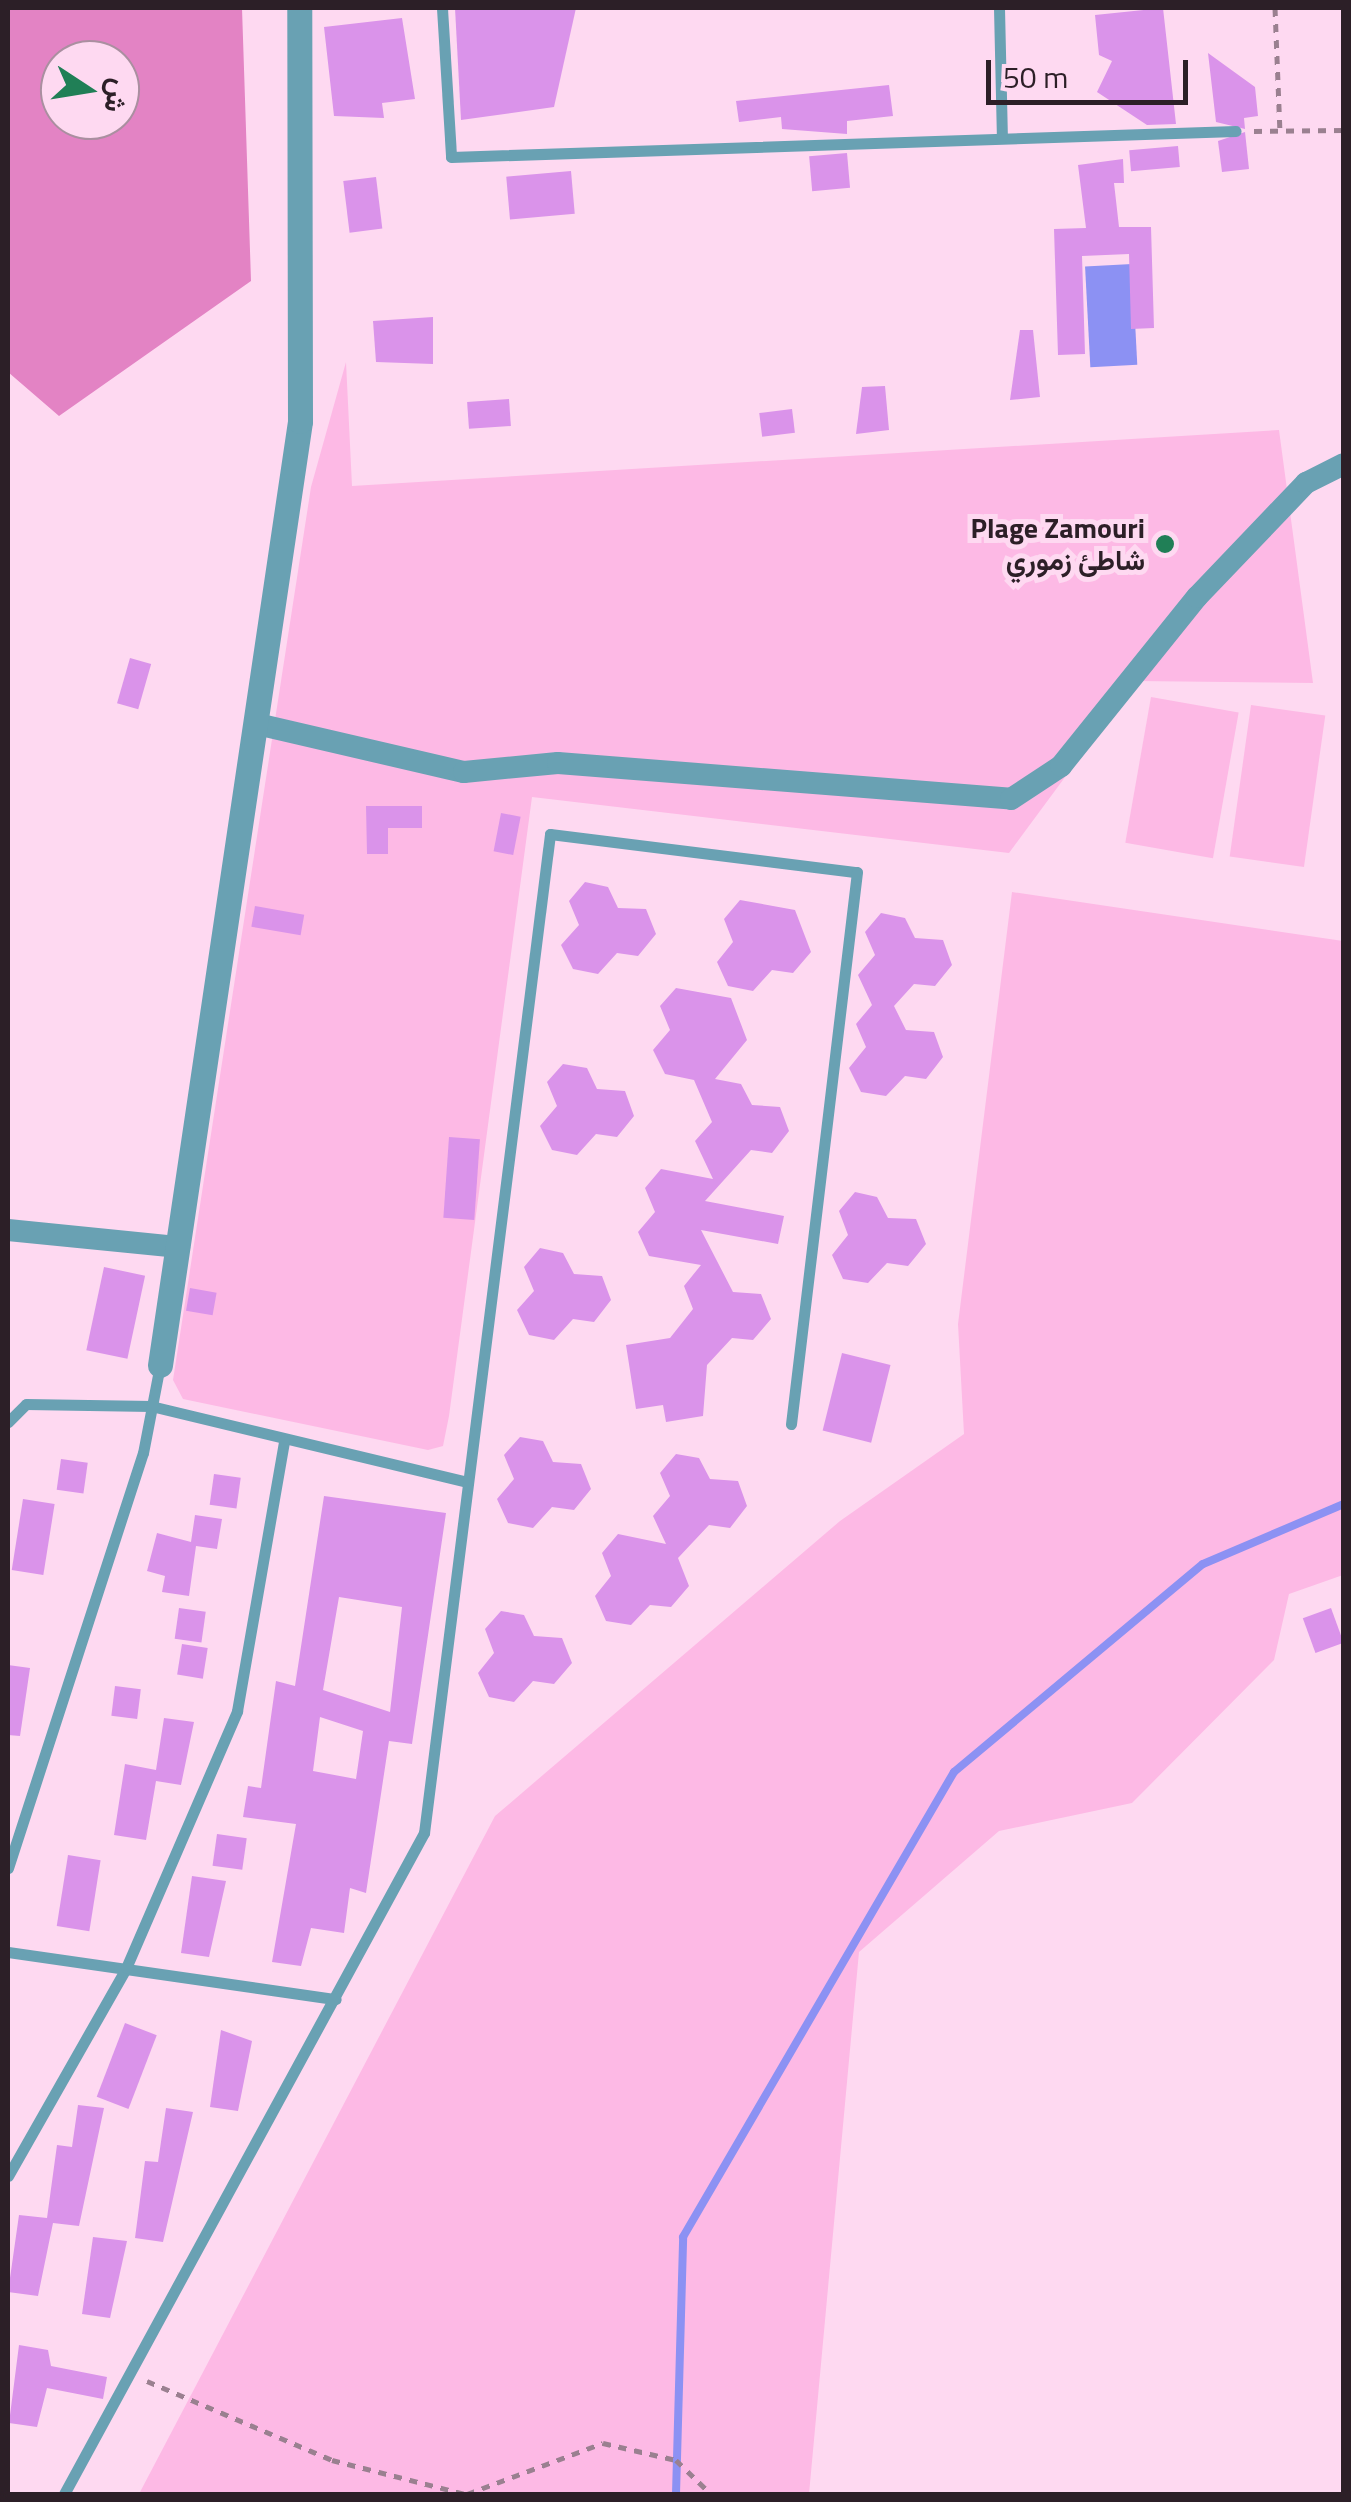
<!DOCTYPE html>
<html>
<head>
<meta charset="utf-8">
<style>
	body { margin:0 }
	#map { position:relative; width:1351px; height:2502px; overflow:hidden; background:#fed9f1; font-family:"Titillium Web",Vazirmatn,sans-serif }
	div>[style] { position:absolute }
	.green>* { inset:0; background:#fdb9e5; transform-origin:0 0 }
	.forest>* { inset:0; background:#e383c4 }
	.water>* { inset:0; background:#8c91f3; transform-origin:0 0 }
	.stream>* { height:8px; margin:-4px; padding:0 4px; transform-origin:4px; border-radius:4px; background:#8c91f3 }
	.building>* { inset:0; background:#da93ea; transform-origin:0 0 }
	.path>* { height:5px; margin-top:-2.5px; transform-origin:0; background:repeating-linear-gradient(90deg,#9a8090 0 8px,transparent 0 16px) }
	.service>* { height:11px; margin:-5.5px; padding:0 5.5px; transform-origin:5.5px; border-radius:5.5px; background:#69a1b3 }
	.minor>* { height:22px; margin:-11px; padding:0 11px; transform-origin:11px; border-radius:11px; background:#69a1b3 }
	.tertiary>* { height:25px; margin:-12.5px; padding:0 12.5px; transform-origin:12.5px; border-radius:12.5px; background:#69a1b3 }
	.dots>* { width:28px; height:28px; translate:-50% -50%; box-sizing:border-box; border:5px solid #fed9f1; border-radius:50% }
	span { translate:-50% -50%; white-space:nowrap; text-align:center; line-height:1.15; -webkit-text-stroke:10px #fed9f1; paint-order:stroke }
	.poi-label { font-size:28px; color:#2c1f27; font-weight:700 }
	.right { translate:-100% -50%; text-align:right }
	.frame { position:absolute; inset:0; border:10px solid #2c1f27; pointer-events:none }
	.north { position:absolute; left:40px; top:40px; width:100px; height:100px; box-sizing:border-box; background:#fed9f1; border:2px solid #aa8fa0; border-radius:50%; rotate:102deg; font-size:28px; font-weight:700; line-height:40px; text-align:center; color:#2c1f27 }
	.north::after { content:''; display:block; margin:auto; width:35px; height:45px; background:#207f56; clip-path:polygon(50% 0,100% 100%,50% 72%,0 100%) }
	.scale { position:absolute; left:986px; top:60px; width:202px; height:45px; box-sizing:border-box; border:5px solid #2c1f27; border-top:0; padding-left:12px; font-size:30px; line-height:35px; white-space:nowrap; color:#2c1f27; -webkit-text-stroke:8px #fed9f1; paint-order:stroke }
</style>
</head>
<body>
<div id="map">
	<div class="green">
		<div style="clip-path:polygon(346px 362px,352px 486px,1279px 430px,1313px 683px,1136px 681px,1009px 853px,532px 797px,449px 1416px,443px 1446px,428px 1450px,183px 1399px,173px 1380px,311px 487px)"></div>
		<div style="left:1151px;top:697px;width:89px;height:148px;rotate:10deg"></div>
		<div style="left:1251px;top:705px;width:75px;height:153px;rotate:8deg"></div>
		<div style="clip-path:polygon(1012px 892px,1343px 941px,1343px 1575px,1289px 1594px,1274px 1660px,1132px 1803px,999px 1831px,859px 1952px,809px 2494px,139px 2494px,495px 1816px,840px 1521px,964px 1434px,958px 1324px)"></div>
	</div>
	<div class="forest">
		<div style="clip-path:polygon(evenodd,8px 8px,242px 8px,251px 281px,59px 416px,8px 372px,8px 8px,60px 60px,120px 60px,120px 120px,60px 120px,60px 60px)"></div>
	</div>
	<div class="water">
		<div style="left:1132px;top:264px;width:101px;height:47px;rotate:87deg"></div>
	</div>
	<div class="stream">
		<div style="left:676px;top:2494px;width:257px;rotate:-88.4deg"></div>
		<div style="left:683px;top:2237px;width:538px;rotate:-59.77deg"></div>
		<div style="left:954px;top:1772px;width:324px;rotate:-39.9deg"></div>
		<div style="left:1203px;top:1564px;width:153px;rotate:-23.1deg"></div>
	</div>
	<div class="building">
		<div style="clip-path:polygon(455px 8px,576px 8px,554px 107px,461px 120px)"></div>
		<div style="clip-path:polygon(1163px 8px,1176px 124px,1147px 125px,1097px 92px,1112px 61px,1099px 55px,1095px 15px)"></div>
		<div style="clip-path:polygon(402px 18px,415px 99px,382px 103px,384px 118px,334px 116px,324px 27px)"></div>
		<div style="clip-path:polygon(1208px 53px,1255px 87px,1258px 116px,1244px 118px,1245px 129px,1216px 122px)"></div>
		<div style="clip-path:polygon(889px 85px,893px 116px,847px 121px,847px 134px,782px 129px,781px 117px,739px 122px,736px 101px)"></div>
		<div style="clip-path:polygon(1245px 132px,1249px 169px,1222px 172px,1218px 141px)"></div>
		<div style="left:1178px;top:146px;width:21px;height:49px;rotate:85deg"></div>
		<div style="left:847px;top:153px;width:35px;height:38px;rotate:85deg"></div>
		<div style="clip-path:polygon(1123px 159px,1124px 183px,1114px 183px,1119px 227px,1151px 227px,1154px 328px,1131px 329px,1129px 254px,1082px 256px,1085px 354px,1058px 355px,1054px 229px,1086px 228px,1078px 165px)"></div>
		<div style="left:571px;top:171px;width:43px;height:65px;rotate:85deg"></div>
		<div style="left:376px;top:177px;width:52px;height:33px;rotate:83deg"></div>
		<div style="clip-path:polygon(433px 317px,433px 364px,376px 362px,373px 321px)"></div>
		<div style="clip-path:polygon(1020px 330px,1033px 330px,1040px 397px,1010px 400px)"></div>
		<div style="clip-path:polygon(885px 386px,889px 430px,856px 434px,862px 387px)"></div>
		<div style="left:509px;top:399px;width:27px;height:42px;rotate:86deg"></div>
		<div style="left:792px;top:409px;width:24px;height:33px;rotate:83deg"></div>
		<div style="left:130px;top:658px;width:22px;height:47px;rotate:16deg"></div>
		<div style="clip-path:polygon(366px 806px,422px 806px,422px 828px,388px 828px,388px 854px,367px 854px)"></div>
		<div style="left:501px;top:813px;width:20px;height:39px;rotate:11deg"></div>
		<div style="clip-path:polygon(585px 882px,608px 887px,618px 908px,646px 909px,656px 934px,638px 956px,617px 953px,598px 974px,573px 969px,561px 945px,579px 925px,569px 901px)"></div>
		<div style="clip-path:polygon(740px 900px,795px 910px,811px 952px,793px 973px,772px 970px,753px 991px,728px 986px,717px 962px,733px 942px,724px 919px)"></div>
		<div style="left:255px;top:906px;width:50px;height:21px;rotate:10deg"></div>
		<div style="clip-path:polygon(881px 913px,905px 918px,915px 938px,943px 940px,952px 965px,935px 986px,914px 984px,894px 1006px,906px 1030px,934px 1032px,943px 1057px,926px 1079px,905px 1076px,886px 1096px,861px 1092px,849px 1068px,866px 1047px,856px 1024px,872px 1005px,858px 975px,875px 955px,865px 932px)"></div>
		<div style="clip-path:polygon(676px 988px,731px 998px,747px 1040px,715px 1079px,741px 1084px,752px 1105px,780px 1107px,789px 1131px,772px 1153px,751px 1150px,705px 1201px,784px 1216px,778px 1244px,701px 1230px,733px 1292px,761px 1294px,771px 1319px,753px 1340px,732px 1338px,707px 1365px,703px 1416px,666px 1422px,663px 1405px,636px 1409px,626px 1345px,670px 1338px,693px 1309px,684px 1286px,701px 1265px,649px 1256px,638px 1232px,655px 1212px,645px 1188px,661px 1169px,713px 1179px,695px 1141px,712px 1122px,694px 1080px,665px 1074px,653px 1050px,670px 1030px,660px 1006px)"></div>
		<div style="clip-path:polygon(563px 1064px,587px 1068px,597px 1089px,625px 1091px,634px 1116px,617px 1137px,596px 1134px,577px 1155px,552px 1150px,540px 1126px,557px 1106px,547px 1082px)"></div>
		<div style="left:449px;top:1137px;width:31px;height:81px;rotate:4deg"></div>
		<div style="clip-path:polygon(855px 1192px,877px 1197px,888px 1218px,916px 1219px,926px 1244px,908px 1266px,887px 1263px,868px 1283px,843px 1279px,832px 1255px,848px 1235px,839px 1211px)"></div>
		<div style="clip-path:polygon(540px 1248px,563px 1253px,574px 1274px,602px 1276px,611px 1300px,594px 1322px,573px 1319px,554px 1340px,529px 1335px,517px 1310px,534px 1291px,524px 1267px)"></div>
		<div style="left:104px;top:1267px;width:42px;height:85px;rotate:12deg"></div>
		<div style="left:190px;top:1288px;width:27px;height:23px;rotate:10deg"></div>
		<div style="left:842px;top:1353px;width:50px;height:80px;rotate:14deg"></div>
		<div style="clip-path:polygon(520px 1437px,543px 1441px,553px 1462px,581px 1464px,591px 1489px,574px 1510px,552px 1507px,533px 1528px,508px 1523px,497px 1499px,514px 1479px,504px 1455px)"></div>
		<div style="clip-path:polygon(676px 1454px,699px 1458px,710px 1479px,738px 1481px,747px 1506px,730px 1528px,709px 1525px,678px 1558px,689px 1586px,671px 1607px,650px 1605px,631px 1625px,606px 1621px,595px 1596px,611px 1576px,602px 1553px,618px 1534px,666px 1544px,653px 1516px,670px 1496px,660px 1473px)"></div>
		<div style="left:61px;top:1459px;width:27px;height:31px;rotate:8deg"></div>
		<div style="left:214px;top:1474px;width:27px;height:31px;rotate:8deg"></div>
		<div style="clip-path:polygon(evenodd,324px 1496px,446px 1513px,412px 1744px,389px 1741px,366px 1893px,350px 1888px,344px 1933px,311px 1928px,301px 1966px,272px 1962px,296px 1824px,243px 1817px,248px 1786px,261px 1788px,276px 1681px,295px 1686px,324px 1496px,339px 1597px,402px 1607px,390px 1712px,323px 1690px,339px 1597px,324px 1496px,320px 1717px,363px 1731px,356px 1779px,313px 1771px,320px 1717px)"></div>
		<div style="left:23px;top:1499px;width:32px;height:72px;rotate:9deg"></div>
		<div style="clip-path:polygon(195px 1515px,222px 1519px,217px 1549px,196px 1546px,189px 1596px,162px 1592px,165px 1576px,147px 1571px,157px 1533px,191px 1542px)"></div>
		<div style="left:179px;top:1608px;width:27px;height:31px;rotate:8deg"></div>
		<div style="left:1331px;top:1608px;width:37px;height:30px;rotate:70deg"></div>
		<div style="clip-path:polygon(501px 1611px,524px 1615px,534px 1636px,562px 1638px,572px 1663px,554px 1684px,533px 1681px,514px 1702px,489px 1697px,478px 1673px,494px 1653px,485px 1629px)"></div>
		<div style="left:182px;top:1644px;width:26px;height:31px;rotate:9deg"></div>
		<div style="clip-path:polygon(8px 1665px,30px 1668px,20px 1736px,8px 1735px)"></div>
		<div style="left:115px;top:1686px;width:26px;height:30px;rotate:7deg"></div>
		<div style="clip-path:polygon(164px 1718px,194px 1722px,181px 1785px,156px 1781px,146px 1840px,114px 1835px,125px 1764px,156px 1770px)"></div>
		<div style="left:217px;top:1834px;width:30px;height:32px;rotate:8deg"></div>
		<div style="left:68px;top:1855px;width:33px;height:72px;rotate:9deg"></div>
		<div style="clip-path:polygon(192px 1876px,226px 1881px,209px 1957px,181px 1953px)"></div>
		<div style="left:125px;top:2023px;width:34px;height:79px;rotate:21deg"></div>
		<div style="clip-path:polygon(221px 2030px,252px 2041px,238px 2111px,210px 2107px)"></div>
		<div style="clip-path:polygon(78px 2105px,104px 2108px,79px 2226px,53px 2223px,38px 2296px,8px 2292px,19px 2215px,47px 2218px,57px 2145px,72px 2147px)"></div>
		<div style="clip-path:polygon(166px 2108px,193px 2112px,163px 2242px,135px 2238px,145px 2161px,158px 2162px)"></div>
		<div style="clip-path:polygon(93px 2237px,127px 2241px,110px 2318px,82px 2314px)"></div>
		<div style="clip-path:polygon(19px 2345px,48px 2350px,51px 2366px,107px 2377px,103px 2399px,47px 2388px,37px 2427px,9px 2423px)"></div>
	</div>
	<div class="path">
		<div style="left:1275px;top:8px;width:122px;rotate:87.7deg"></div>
		<div style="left:1254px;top:131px;width:90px;rotate:-0.6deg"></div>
		<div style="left:147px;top:2381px;width:201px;rotate:23.1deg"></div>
		<div style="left:332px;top:2460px;width:137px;rotate:14.3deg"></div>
		<div style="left:467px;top:2494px;width:145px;rotate:-20.6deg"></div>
		<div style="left:603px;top:2443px;width:75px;rotate:13.1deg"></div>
		<div style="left:676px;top:2460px;width:49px;rotate:44.2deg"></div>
	</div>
	<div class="service">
		<div style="left:442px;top:8px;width:149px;rotate:86.5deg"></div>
		<div style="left:451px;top:157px;width:785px;rotate:-1.9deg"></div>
		<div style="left:999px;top:8px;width:130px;rotate:88.7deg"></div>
		<div style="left:8px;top:1422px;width:25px;rotate:-45deg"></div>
		<div style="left:26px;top:1404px;width:125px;rotate:0.9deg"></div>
		<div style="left:151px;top:1406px;width:326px;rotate:13.5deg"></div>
		<div style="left:8px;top:1868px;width:436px;rotate:-72deg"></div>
		<div style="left:143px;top:1453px;width:90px;rotate:-79.1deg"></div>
		<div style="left:8px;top:1952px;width:331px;rotate:8.2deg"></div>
		<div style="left:8px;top:2176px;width:239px;rotate:-60.4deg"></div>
		<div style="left:126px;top:1968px;width:280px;rotate:-66.6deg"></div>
		<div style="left:237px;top:1711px;width:274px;rotate:-80.1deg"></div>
		<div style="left:64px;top:2494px;width:753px;rotate:-61.43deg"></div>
		<div style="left:424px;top:1833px;width:1007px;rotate:-82.81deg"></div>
		<div style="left:550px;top:834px;width:309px;rotate:7.1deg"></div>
		<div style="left:857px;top:872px;width:556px;rotate:96.82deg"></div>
	</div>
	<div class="minor">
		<div style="left:257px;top:724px;width:212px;rotate:13.1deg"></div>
		<div style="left:464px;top:772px;width:94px;rotate:-5.5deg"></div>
		<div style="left:558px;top:763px;width:454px;rotate:4.5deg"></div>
		<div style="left:1011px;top:799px;width:60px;rotate:-33.4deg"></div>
		<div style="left:1061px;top:766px;width:217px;rotate:-51.2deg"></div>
		<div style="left:1197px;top:597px;width:158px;rotate:-46.3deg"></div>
		<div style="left:1306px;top:483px;width:42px;rotate:-26.6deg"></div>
		<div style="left:8px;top:1230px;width:172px;rotate:5.7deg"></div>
	</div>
	<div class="tertiary">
		<div style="left:160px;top:1365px;width:954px;rotate:-81.56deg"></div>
		<div style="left:300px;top:421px;width:413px;rotate:-90.1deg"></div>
	</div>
	<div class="dots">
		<div style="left:1165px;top:544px;background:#207f56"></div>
	</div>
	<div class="poi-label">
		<span class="right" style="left:1145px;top:544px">Plage Zamouri<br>شاطئ زموري</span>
	</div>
	<div class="frame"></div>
	<div class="north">ش</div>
	<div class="scale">50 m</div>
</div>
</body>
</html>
